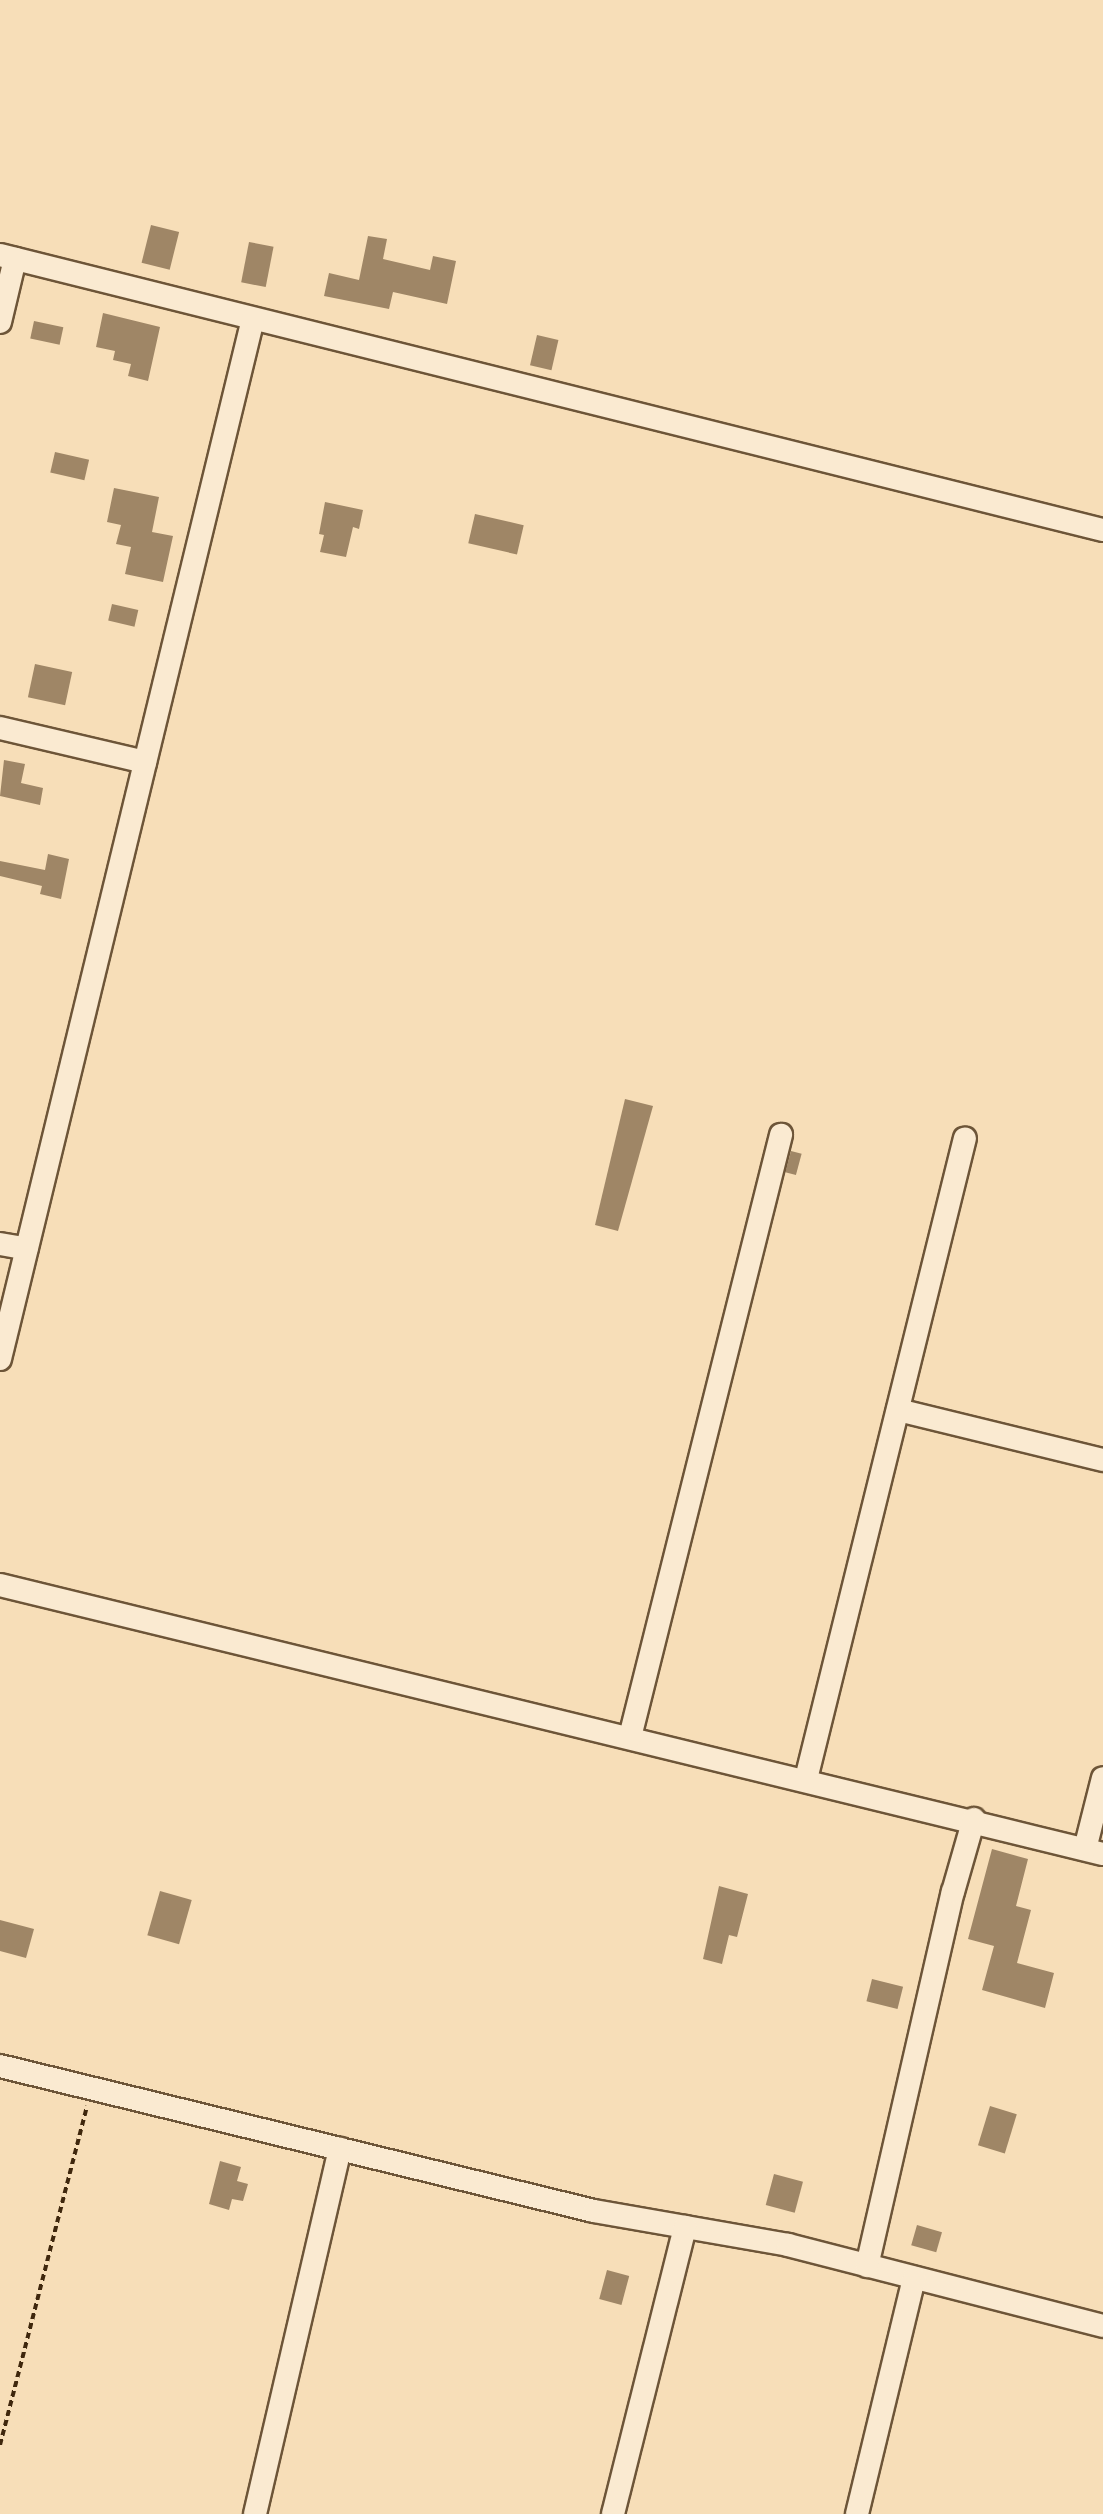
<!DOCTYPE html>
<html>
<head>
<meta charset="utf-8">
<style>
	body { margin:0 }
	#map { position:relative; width:1103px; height:2514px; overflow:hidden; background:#f7deb8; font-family:"IM FELL Double Pica",serif }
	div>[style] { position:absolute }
	.building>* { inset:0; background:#9f8666; transform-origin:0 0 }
	.path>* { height:4px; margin-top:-2px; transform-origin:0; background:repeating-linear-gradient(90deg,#3f270d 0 6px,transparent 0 10px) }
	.roads { filter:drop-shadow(2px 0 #6d5538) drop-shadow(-2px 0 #6d5538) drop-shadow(0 2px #6d5538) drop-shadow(0 -2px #6d5538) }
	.street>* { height:22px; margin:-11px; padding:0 11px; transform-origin:11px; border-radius:11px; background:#faead1 }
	span { translate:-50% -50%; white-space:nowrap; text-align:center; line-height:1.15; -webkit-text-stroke:7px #faead1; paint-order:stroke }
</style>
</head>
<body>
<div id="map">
	<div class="building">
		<div style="left:151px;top:225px;width:29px;height:39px;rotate:14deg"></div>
		<div style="clip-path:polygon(368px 236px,387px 239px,383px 259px,430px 270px,433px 256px,456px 261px,447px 304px,393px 292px,389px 309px,324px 296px,329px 273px,359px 280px)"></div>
		<div style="left:249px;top:242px;width:25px;height:41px;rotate:11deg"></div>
		<div style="clip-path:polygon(103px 313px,160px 327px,148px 381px,128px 376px,131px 364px,113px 360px,115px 351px,96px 347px)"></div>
		<div style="left:34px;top:321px;width:30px;height:18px;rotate:12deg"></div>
		<div style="left:537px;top:335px;width:22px;height:31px;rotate:13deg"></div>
		<div style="left:55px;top:452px;width:35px;height:21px;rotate:13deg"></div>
		<div style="clip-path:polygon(114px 488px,159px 497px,152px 532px,173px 536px,163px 582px,125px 574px,131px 547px,116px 544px,121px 525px,107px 522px)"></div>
		<div style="clip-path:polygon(325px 502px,363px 510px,359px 529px,353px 527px,346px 557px,320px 552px,324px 535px,319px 534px)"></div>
		<div style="left:475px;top:514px;width:50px;height:30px;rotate:13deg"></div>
		<div style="left:112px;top:604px;width:27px;height:17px;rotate:13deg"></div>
		<div style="left:35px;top:664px;width:38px;height:34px;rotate:12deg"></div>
		<div style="clip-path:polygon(4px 760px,25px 764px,21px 783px,43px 788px,40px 805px,0 796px)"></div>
		<div style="clip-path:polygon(48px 854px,69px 859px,61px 899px,40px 894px,42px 886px,0 876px,0 861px,45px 870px)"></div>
		<div style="clip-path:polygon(625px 1099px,653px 1106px,618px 1231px,595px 1225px)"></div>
		<div style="left:791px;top:1151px;width:11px;height:22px;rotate:15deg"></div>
		<div style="clip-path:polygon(992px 1849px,1028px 1859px,1016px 1906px,1031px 1910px,1017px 1963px,1054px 1973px,1045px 2008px,982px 1990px,994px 1946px,968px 1939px)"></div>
		<div style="clip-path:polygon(719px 1886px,748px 1894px,737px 1937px,729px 1935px,722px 1964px,703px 1959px)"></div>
		<div style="left:160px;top:1891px;width:33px;height:46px;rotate:16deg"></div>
		<div style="clip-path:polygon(0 1920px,34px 1929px,26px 1958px,0 1951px)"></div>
		<div style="left:872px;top:1979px;width:32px;height:23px;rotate:14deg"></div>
		<div style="left:990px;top:2106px;width:28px;height:41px;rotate:17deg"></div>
		<div style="clip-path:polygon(220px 2161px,241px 2167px,237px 2181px,248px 2184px,243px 2201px,232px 2199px,229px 2210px,209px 2204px)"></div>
		<div style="left:774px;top:2174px;width:30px;height:32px;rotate:15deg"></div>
		<div style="left:917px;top:2225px;width:26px;height:21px;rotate:16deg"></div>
		<div style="left:607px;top:2270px;width:23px;height:30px;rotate:15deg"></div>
	</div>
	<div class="path">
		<div style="left:0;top:2445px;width:350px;rotate:-75.6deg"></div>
	</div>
	<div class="roads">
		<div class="street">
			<div style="left:0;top:255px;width:1137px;rotate:14deg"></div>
			<div style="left:0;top:322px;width:65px;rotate:-76.6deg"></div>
			<div style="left:0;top:728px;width:149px;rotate:13.2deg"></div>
			<div style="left:0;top:1244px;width:27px;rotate:10deg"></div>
			<div style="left:0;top:1359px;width:1070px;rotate:-76.33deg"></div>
			<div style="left:898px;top:1410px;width:211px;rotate:13.7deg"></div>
			<div style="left:0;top:1585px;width:1135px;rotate:13.71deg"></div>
			<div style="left:630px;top:1737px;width:621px;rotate:-75.92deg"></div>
			<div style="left:806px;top:1779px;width:660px;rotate:-76.07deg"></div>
			<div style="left:1085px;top:1849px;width:73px;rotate:-75.8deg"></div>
			<div style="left:0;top:2066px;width:611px;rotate:13.72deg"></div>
			<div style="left:594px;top:2211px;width:197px;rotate:9.9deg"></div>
			<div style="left:788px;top:2245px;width:325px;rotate:14.4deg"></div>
			<div style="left:867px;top:2266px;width:384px;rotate:-77.1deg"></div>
			<div style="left:953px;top:1892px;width:76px;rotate:-74deg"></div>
			<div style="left:255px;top:2514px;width:375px;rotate:-76.9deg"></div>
			<div style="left:613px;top:2514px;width:296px;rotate:-75.9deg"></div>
			<div style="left:857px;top:2514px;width:243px;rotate:-76.4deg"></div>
		</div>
	</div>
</div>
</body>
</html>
